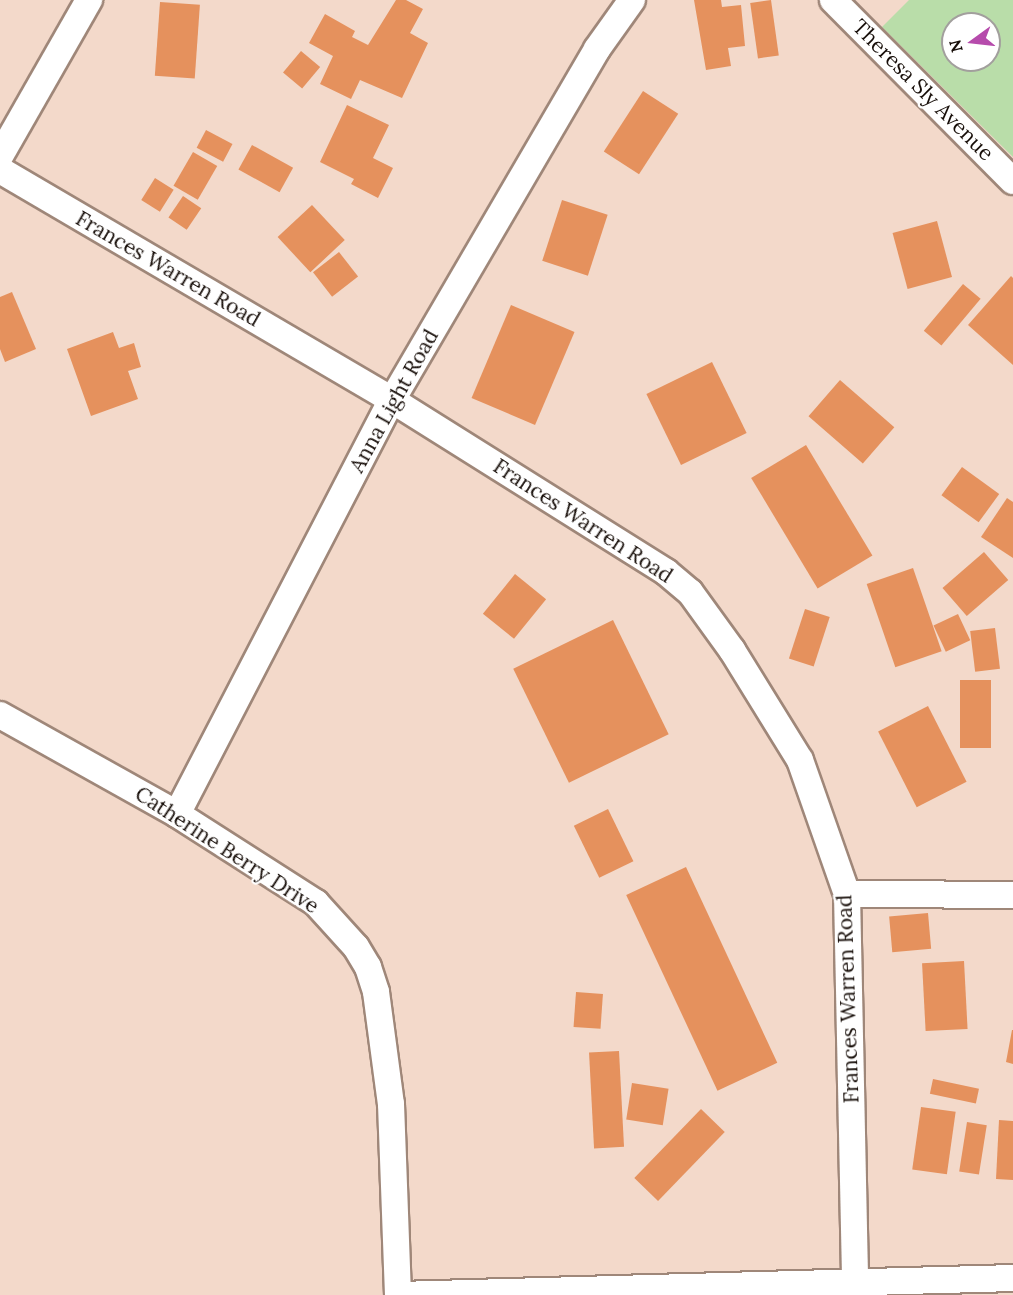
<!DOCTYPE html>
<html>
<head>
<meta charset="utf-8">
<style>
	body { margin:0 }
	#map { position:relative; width:1013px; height:1295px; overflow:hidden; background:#f3d9ca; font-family:Lora,serif }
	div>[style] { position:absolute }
	.green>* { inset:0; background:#b9dda9 }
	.building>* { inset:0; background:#e5915d; transform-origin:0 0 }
	.roads { filter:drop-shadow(2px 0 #9f8779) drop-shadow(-2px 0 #9f8779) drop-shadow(0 2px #9f8779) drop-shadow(0 -2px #9f8779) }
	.minor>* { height:26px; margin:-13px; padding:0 13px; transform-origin:13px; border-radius:13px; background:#fff }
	span { translate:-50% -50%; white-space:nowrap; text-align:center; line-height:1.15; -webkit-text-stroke:4.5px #fff; paint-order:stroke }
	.street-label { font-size:21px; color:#170e09 }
	.north { position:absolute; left:941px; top:12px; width:60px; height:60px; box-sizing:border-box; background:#fff; border:2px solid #a29f9d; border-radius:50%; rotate:255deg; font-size:16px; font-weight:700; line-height:24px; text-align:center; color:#170e09 }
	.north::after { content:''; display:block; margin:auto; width:21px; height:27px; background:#b64bac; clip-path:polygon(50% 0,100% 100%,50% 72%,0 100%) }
</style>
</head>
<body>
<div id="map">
	<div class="green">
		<div style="clip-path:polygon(evenodd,909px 0,1013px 0,1013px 157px,882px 27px,909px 0,953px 24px,989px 24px,989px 60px,953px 60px,953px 24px)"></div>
	</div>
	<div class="building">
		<div style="clip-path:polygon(396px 0,406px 0,423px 9px,410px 33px,428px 43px,402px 98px,360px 80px,351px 99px,320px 84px,333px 56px,309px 43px,325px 14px,355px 31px,352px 37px,368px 45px)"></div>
		<div style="clip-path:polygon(694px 0,721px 0,722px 7px,741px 5px,745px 46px,728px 48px,731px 66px,706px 70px)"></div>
		<div style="left:771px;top:0;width:56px;height:21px;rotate:82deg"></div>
		<div style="left:160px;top:2px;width:40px;height:74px;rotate:4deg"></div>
		<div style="left:301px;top:51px;width:25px;height:28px;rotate:40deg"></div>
		<div style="left:643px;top:91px;width:42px;height:72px;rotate:33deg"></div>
		<div style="clip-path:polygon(347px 105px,389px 125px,373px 158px,393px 168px,378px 198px,351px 184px,354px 179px,320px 162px)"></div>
		<div style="left:206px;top:130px;width:30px;height:20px;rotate:28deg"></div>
		<div style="left:252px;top:145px;width:47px;height:28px;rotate:29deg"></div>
		<div style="left:193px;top:152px;width:28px;height:39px;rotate:30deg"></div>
		<div style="left:155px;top:178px;width:22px;height:26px;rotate:32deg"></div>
		<div style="left:183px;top:196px;width:22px;height:26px;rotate:34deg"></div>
		<div style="left:562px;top:200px;width:48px;height:64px;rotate:18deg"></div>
		<div style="left:312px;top:205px;width:48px;height:47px;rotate:47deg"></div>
		<div style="left:937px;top:221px;width:58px;height:46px;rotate:75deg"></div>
		<div style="left:339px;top:252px;width:31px;height:33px;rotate:52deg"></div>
		<div style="clip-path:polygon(1011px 276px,1013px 278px,1013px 365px,968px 325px)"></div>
		<div style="left:963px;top:284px;width:23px;height:61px;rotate:40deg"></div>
		<div style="clip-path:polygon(12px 292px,36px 349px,5px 362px,0 349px,0 297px)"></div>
		<div style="left:511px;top:305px;width:69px;height:101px;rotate:23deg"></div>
		<div style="clip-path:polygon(113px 332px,119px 348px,134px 343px,141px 367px,128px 371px,138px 399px,91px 416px,67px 349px)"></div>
		<div style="left:712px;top:362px;width:79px;height:73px;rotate:64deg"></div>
		<div style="left:840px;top:380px;width:72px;height:48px;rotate:41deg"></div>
		<div style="left:806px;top:445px;width:129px;height:64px;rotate:59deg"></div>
		<div style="left:962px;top:467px;width:46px;height:35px;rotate:36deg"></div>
		<div style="clip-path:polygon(1007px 498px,1013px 502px,1013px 558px,981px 537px)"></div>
		<div style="left:984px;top:552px;width:37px;height:55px;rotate:49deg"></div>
		<div style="left:913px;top:568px;width:88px;height:49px;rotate:71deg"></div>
		<div style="left:515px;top:574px;width:40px;height:51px;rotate:39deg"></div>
		<div style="left:805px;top:609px;width:26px;height:52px;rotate:18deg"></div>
		<div style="left:958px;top:614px;width:29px;height:27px;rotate:65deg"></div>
		<div style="left:613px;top:620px;width:127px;height:111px;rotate:64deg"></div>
		<div style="left:995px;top:628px;width:41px;height:25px;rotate:83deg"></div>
		<div style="left:960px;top:680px;width:31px;height:68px"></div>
		<div style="left:928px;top:706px;width:85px;height:56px;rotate:63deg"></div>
		<div style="left:608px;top:809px;width:58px;height:38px;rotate:64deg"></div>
		<div style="left:686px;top:867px;width:216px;height:66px;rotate:65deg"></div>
		<div style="left:928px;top:913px;width:36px;height:39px;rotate:85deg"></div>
		<div style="left:964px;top:961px;width:68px;height:42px;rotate:87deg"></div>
		<div style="left:576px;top:992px;width:27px;height:35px;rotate:4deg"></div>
		<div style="clip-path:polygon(1012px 1030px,1013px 1030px,1013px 1064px,1006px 1062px)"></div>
		<div style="left:619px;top:1051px;width:96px;height:30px;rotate:87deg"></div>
		<div style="left:933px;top:1079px;width:47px;height:15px;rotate:12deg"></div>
		<div style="left:632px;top:1083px;width:37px;height:37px;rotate:9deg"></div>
		<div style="left:921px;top:1107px;width:35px;height:63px;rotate:8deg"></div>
		<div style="left:701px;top:1109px;width:33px;height:96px;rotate:44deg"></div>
		<div style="clip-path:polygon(999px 1120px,1013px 1121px,1013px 1180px,996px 1179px)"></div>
		<div style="left:967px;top:1122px;width:20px;height:50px;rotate:9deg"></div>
	</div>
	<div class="roads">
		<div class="minor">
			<div style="left:833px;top:0;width:255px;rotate:45.2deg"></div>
			<div style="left:0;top:156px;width:180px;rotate:-60.3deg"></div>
			<div style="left:0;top:170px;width:454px;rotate:30.4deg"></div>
			<div style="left:392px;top:400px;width:324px;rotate:32.1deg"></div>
			<div style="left:666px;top:572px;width:31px;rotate:40deg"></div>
			<div style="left:690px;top:592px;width:72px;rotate:54.1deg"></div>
			<div style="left:732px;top:650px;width:129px;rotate:58.3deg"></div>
			<div style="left:800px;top:760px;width:142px;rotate:70.7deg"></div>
			<div style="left:847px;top:894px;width:389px;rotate:88.8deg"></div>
			<div style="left:0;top:715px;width:203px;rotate:29.2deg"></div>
			<div style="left:177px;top:814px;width:165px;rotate:32.6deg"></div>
			<div style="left:316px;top:903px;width:59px;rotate:47.7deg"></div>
			<div style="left:356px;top:947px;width:23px;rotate:59deg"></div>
			<div style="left:368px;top:967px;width:26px;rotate:72deg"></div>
			<div style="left:376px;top:992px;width:113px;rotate:82.4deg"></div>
			<div style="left:391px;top:1104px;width:191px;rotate:87.9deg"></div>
			<div style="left:177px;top:814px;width:466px;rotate:-62.6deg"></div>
			<div style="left:392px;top:400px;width:406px;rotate:-59.7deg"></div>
			<div style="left:597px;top:49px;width:60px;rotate:-54.5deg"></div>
			<div style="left:847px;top:894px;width:166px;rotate:0.3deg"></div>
			<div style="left:398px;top:1295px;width:615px;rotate:-1.58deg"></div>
		</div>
	</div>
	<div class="street-label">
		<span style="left:923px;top:90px;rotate:45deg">Theresa Sly Avenue</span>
		<span style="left:168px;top:269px;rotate:30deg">Frances Warren Road</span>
		<span style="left:394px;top:401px;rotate:-61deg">Anna Light Road</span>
		<span style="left:583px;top:521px;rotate:33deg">Frances Warren Road</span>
		<span style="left:227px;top:850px;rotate:33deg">Catherine Berry Drive</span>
		<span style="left:848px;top:999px;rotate:-92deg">Frances Warren Road</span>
	</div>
	<div class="north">N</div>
</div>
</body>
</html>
